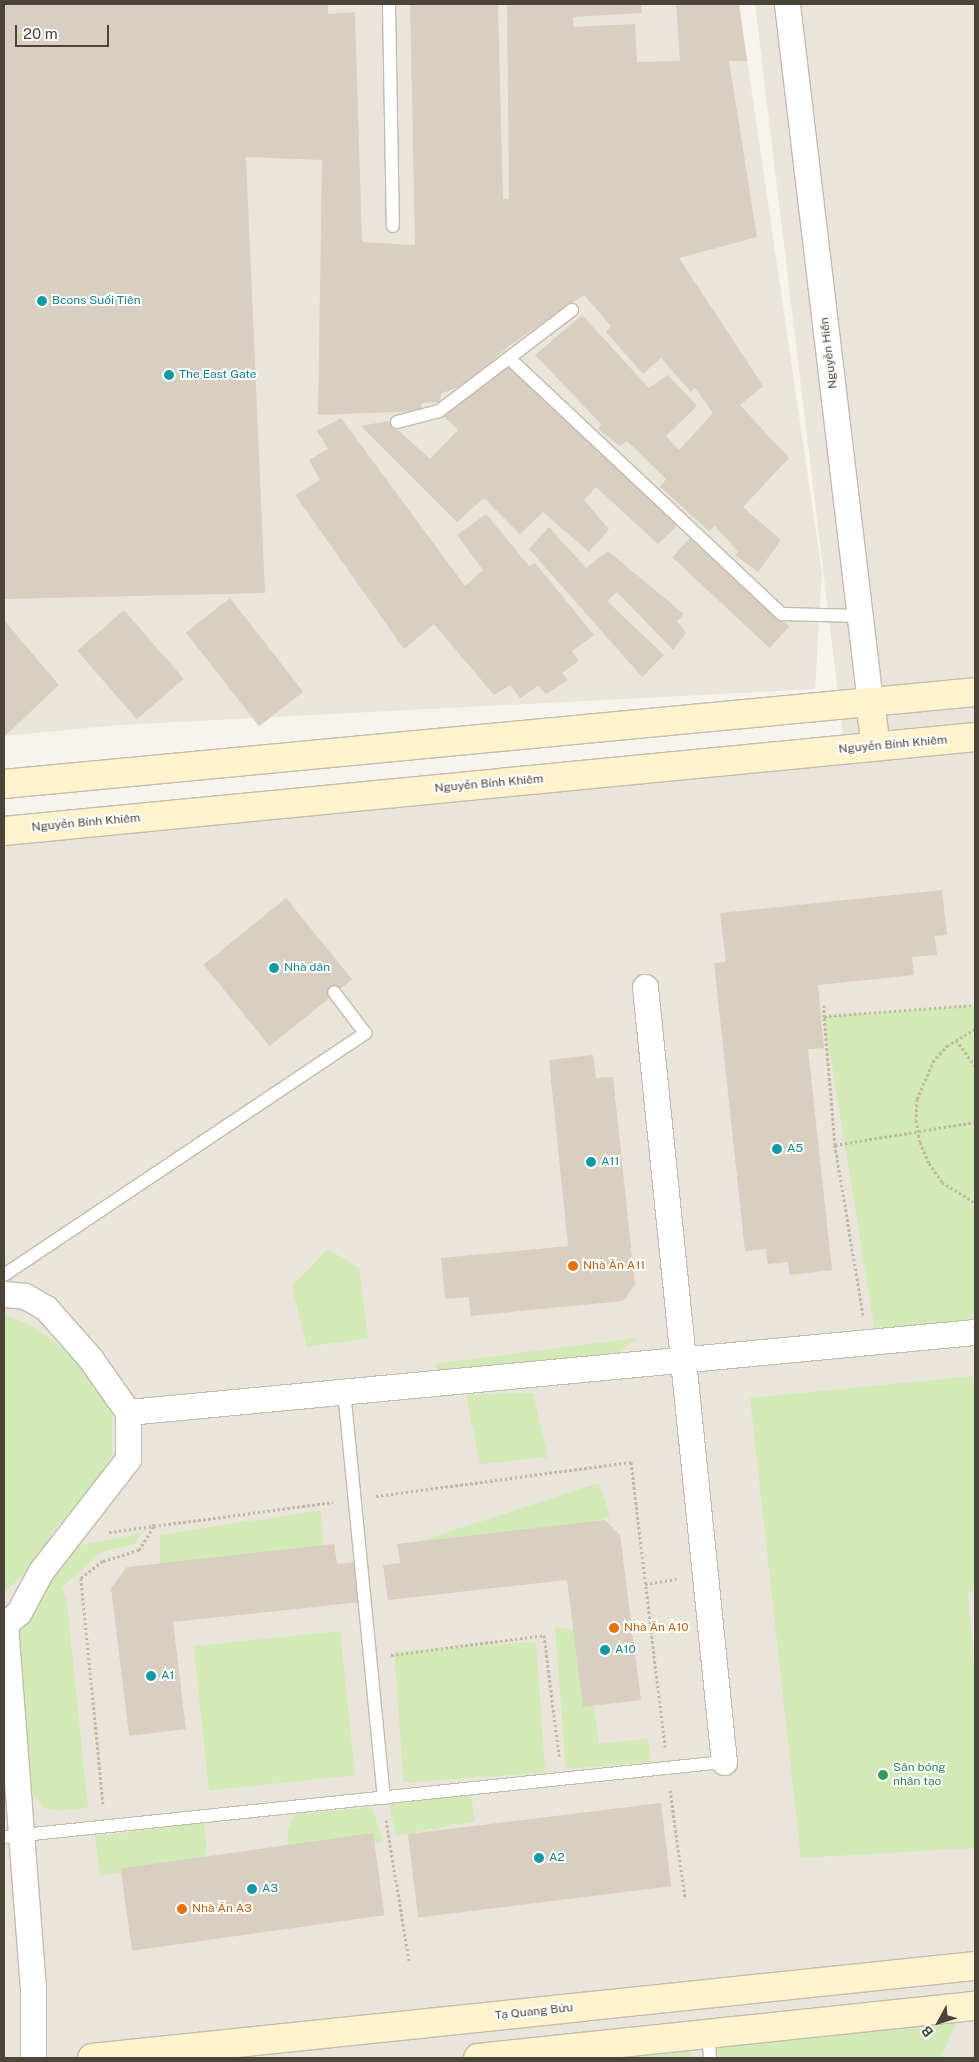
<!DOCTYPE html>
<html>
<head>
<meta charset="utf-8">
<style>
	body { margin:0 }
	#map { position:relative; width:979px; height:2062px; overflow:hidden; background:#f6f3ec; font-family:"Public Sans",sans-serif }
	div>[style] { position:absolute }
	.residential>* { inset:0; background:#eae5da }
	.green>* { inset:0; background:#d2eab5; transform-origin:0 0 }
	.building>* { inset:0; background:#d8cfc1; transform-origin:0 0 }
	.path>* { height:3px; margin-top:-1.5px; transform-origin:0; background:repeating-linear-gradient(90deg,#c4b79f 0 2.5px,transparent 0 5px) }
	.roads { filter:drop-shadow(1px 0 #c2bbae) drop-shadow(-1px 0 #c2bbae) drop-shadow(0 1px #c2bbae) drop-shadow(0 -1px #c2bbae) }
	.lane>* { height:12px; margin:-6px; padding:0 6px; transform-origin:6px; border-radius:6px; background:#fff }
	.street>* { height:25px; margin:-12.5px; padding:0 12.5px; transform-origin:12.5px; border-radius:12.5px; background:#fff }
	.secondary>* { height:28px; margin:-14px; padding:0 14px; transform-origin:14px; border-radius:14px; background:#fff3cd }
	.dots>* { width:14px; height:14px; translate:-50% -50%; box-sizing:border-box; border:2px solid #fff; border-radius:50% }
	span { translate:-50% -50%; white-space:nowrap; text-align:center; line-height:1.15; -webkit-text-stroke:4px #fff; paint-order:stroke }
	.culture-label { font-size:12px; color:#0d838f }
	.left { translate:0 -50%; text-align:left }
	.street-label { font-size:12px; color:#4b4439 }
	.food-label { font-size:12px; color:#c56008 }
	.leisure-label { font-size:12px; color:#27864d }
	.frame { position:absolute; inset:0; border:5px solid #4b4439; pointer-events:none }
	.north { position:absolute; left:914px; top:1997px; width:50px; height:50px; -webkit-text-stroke:4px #fff; paint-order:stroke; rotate:231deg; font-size:14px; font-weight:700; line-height:20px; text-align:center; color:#4b4439 }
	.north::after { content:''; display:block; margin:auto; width:18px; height:22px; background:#4b4439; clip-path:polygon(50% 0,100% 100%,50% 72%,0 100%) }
	.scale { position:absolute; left:15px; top:25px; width:94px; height:22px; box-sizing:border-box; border:2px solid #4b4439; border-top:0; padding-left:6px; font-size:15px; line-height:18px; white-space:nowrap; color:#4b4439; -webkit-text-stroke:4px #fff; paint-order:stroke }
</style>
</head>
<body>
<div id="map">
	<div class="residential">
		<div style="clip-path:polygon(4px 4px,739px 4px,822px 573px,815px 689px,119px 725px,4px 736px)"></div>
		<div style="clip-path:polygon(755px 4px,975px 4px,975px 2058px,4px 2058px,4px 838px,846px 760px)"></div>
	</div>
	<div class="green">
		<div style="clip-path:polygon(975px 1005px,975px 1334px,877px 1344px,824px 1016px)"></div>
		<div style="clip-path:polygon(328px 1249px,359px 1268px,368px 1338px,307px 1347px,292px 1286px)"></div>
		<div style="clip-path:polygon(4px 1314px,34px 1327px,83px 1364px,112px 1414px,112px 1456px,94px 1484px,55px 1529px,34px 1564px,4px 1593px)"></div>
		<div style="clip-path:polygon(636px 1338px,612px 1359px,439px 1379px,435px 1364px)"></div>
		<div style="clip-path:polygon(975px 1376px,975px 1591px,968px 1592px,975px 1671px,975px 1848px,801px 1858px,750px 1398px)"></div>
		<div style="clip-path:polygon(533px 1393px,548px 1457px,480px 1464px,466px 1395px)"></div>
		<div style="left:599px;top:1483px;width:35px;height:205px;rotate:72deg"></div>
		<div style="clip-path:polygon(321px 1510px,324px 1549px,160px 1569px,160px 1535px)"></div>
		<div style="clip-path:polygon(142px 1533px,134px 1544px,102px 1552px,62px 1587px,67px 1603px,88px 1808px,57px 1811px,44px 1808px,33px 1794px,26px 1777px,13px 1609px,67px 1548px)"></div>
		<div style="clip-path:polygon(555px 1627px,584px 1632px,599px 1743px,648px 1739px,651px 1762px,566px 1769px)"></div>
		<div style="left:340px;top:1631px;width:145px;height:147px;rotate:84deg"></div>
		<div style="left:536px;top:1642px;width:131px;height:142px;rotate:86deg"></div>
		<div style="clip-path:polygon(471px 1795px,475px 1821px,396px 1836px,389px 1804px)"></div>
		<div style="clip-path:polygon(372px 1807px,383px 1842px,287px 1855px,288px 1830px,294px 1815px)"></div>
		<div style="clip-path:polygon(204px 1823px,207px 1853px,193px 1867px,100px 1875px,95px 1836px)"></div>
		<div style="clip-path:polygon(966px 2000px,941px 2058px,717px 2058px,714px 2026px)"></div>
		<div style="clip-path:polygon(688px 2035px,691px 2058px,563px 2058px)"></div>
	</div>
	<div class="building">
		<div style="clip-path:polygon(4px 4px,328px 4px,328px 14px,355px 12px,362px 242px,415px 245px,410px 4px,498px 4px,503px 199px,509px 199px,507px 4px,641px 4px,642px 13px,573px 17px,574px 27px,635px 24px,637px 62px,680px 61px,676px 4px,739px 4px,747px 61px,729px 61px,757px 237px,679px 258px,763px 386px,740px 405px,789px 458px,743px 507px,781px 540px,758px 572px,735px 555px,738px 552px,715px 526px,709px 531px,660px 487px,666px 479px,627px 441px,620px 446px,598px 429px,601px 424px,535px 355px,582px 315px,649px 388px,668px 375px,697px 406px,666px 436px,679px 450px,713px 413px,695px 388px,691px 392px,661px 358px,643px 374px,606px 332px,611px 326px,584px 295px,509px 346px,467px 383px,441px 394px,440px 402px,422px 403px,421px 411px,318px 415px,322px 160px,246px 157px,265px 593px,4px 599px)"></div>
		<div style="clip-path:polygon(512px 362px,592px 437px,582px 447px,593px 438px,679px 524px,658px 544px,596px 487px,584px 500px,609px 529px,589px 552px,543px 512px,520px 534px,484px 498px,457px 522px,361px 426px,388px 421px,430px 459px,458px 430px,443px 416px,490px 382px)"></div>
		<div style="clip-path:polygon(341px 418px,465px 586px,483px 570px,457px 535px,486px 514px,529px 566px,535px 563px,594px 635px,572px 651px,579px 661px,562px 673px,568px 680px,546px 694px,538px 686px,520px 698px,510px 685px,494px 695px,434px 624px,404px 649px,295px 495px,320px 480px,309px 460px,328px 449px,317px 431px)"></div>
		<div style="clip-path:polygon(549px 527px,586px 568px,608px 551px,684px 614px,677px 621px,686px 633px,673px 650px,617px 592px,607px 601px,664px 655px,642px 677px,529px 549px)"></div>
		<div style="left:692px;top:536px;width:133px;height:29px;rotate:43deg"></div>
		<div style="left:230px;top:598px;width:119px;height:56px;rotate:52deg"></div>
		<div style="left:124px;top:610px;width:91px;height:62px;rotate:49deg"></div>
		<div style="clip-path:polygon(4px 620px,59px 685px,4px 737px)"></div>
		<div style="clip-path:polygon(942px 890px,947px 935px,935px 936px,937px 955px,912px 957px,914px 975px,818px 985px,824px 1048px,808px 1049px,832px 1270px,790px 1275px,788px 1262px,768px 1264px,766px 1249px,745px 1251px,714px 963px,726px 962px,720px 913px)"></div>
		<div style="left:286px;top:898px;width:105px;height:106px;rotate:51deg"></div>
		<div style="clip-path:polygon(593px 1055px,596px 1078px,613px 1077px,635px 1285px,623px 1301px,471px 1316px,469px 1297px,445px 1299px,441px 1258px,568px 1246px,549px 1060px)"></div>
		<div style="clip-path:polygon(605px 1520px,620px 1535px,641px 1700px,583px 1707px,567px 1580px,388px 1600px,383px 1565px,400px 1563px,397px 1544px)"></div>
		<div style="clip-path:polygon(334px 1544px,337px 1564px,356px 1562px,361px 1602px,173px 1622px,186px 1729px,129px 1736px,111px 1588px,127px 1567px)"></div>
		<div style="left:661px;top:1803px;width:84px;height:255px;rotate:83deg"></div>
		<div style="left:373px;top:1833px;width:83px;height:255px;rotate:82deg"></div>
	</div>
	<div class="path">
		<div style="left:824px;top:1017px;width:12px;rotate:-90deg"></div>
		<div style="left:975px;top:1029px;width:31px;rotate:149deg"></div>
		<div style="left:948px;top:1045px;width:21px;rotate:133deg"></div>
		<div style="left:934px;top:1060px;width:43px;rotate:113.6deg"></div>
		<div style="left:917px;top:1099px;width:21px;rotate:93deg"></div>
		<div style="left:916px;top:1120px;width:22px;rotate:80deg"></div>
		<div style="left:920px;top:1142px;width:23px;rotate:67deg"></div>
		<div style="left:929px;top:1163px;width:23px;rotate:56deg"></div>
		<div style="left:942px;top:1182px;width:39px;rotate:32deg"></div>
		<div style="left:956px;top:1040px;width:32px;rotate:54deg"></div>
		<div style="left:835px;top:1145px;width:142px;rotate:-9.3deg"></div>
		<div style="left:863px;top:1315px;width:172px;rotate:-99.4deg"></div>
		<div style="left:835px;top:1145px;width:129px;rotate:-94.9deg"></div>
		<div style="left:824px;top:1016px;width:151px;rotate:-4.2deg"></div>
		<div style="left:376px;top:1496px;width:257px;rotate:-7.6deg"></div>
		<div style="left:631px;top:1462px;width:287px;rotate:83.2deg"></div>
		<div style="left:109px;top:1532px;width:226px;rotate:-7.6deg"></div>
		<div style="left:645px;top:1584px;width:32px;rotate:-9deg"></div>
		<div style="left:391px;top:1655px;width:154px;rotate:-7.4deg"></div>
		<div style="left:544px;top:1635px;width:122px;rotate:82.9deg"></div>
		<div style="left:670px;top:1790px;width:109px;rotate:82.1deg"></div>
		<div style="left:103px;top:1804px;width:227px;rotate:-95.6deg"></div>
		<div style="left:81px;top:1578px;width:28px;rotate:-38deg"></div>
		<div style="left:103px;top:1561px;width:38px;rotate:-17deg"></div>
		<div style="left:139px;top:1550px;width:28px;rotate:-58deg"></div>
		<div style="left:154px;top:1526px;width:5px;rotate:-101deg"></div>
		<div style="left:386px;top:1820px;width:142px;rotate:80.7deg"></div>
	</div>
	<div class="roads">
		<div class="lane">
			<div style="left:389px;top:4px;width:222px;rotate:89deg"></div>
			<div style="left:509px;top:358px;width:374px;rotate:43.2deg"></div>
			<div style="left:782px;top:614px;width:78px;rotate:1.5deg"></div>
			<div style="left:397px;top:422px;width:43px;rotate:-14.7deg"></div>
			<div style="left:439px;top:411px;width:167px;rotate:-37.2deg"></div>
			<div style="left:4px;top:1275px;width:435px;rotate:-33.8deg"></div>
			<div style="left:365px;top:1033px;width:51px;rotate:-127.1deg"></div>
			<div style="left:344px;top:1391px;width:409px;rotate:84.4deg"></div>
			<div style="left:4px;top:1837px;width:724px;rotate:-5.95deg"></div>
			<div style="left:708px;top:2034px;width:24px;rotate:85deg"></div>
		</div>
		<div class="street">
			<div style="left:787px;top:4px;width:703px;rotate:83.22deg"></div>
			<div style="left:645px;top:987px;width:779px;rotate:84.18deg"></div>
			<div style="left:4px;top:1294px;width:21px;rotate:5deg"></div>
			<div style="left:25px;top:1296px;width:24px;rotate:30deg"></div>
			<div style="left:46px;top:1308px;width:67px;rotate:48.7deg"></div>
			<div style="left:90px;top:1358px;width:66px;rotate:54.9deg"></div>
			<div style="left:128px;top:1412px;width:47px;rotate:90deg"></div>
			<div style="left:128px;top:1459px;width:142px;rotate:127.8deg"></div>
			<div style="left:41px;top:1571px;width:47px;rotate:118.2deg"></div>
			<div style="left:19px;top:1612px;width:20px;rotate:139deg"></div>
			<div style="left:128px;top:1412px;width:851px;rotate:-5.4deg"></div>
			<div style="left:5px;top:1625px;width:362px;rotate:85.6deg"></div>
			<div style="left:33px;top:1986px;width:72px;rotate:90deg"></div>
		</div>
		<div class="secondary">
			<div style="left:870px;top:702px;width:45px;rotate:82.4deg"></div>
			<div style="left:4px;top:784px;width:975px;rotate:-5.41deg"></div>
			<div style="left:4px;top:831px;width:976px;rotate:-5.53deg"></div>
			<div style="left:92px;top:2058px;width:888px;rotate:-5.95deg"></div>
			<div style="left:478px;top:2058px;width:500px;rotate:-6deg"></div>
		</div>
	</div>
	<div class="dots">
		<div style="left:42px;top:301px;background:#0f9aa8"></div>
		<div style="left:169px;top:375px;background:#0f9aa8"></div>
		<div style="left:274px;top:968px;background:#0f9aa8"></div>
		<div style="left:777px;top:1149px;background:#0f9aa8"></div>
		<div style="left:591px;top:1162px;background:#0f9aa8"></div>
		<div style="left:573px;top:1266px;background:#e8710a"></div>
		<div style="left:614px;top:1628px;background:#e8710a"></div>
		<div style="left:605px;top:1650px;background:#0f9aa8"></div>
		<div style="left:151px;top:1676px;background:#0f9aa8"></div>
		<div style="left:883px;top:1775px;background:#2e9e5b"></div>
		<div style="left:539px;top:1858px;background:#0f9aa8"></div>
		<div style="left:252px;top:1889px;background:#0f9aa8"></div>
		<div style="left:182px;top:1909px;background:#e8710a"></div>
	</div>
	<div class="culture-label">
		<span class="left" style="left:52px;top:301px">Bcons Suối Tiên</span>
		<span class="left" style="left:179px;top:375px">The East Gate</span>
		<span class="left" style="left:284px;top:968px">Nhà dân</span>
		<span class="left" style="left:787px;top:1149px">A5</span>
		<span class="left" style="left:601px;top:1162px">A11</span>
		<span class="left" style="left:615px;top:1650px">A10</span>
		<span class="left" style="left:161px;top:1676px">A1</span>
		<span class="left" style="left:549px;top:1858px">A2</span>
		<span class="left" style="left:262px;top:1889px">A3</span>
	</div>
	<div class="street-label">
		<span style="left:829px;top:353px;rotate:-97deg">Nguyễn Hiền</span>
		<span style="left:893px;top:745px;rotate:-5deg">Nguyễn Bỉnh Khiêm</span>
		<span style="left:489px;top:784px;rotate:-5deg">Nguyễn Bỉnh Khiêm</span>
		<span style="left:86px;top:823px;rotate:-5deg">Nguyễn Bỉnh Khiêm</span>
		<span style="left:534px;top:2012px;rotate:-6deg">Tạ Quang Bửu</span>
	</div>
	<div class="food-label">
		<span class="left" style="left:583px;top:1266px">Nhà Ăn A11</span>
		<span class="left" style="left:624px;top:1628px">Nhà Ăn A10</span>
		<span class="left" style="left:192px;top:1909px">Nhà Ăn A3</span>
	</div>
	<div class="leisure-label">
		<span class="left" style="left:893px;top:1775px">Sân bóng<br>nhân tạo</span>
	</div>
	<div class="frame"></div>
	<div class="north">B</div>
	<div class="scale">20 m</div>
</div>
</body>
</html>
